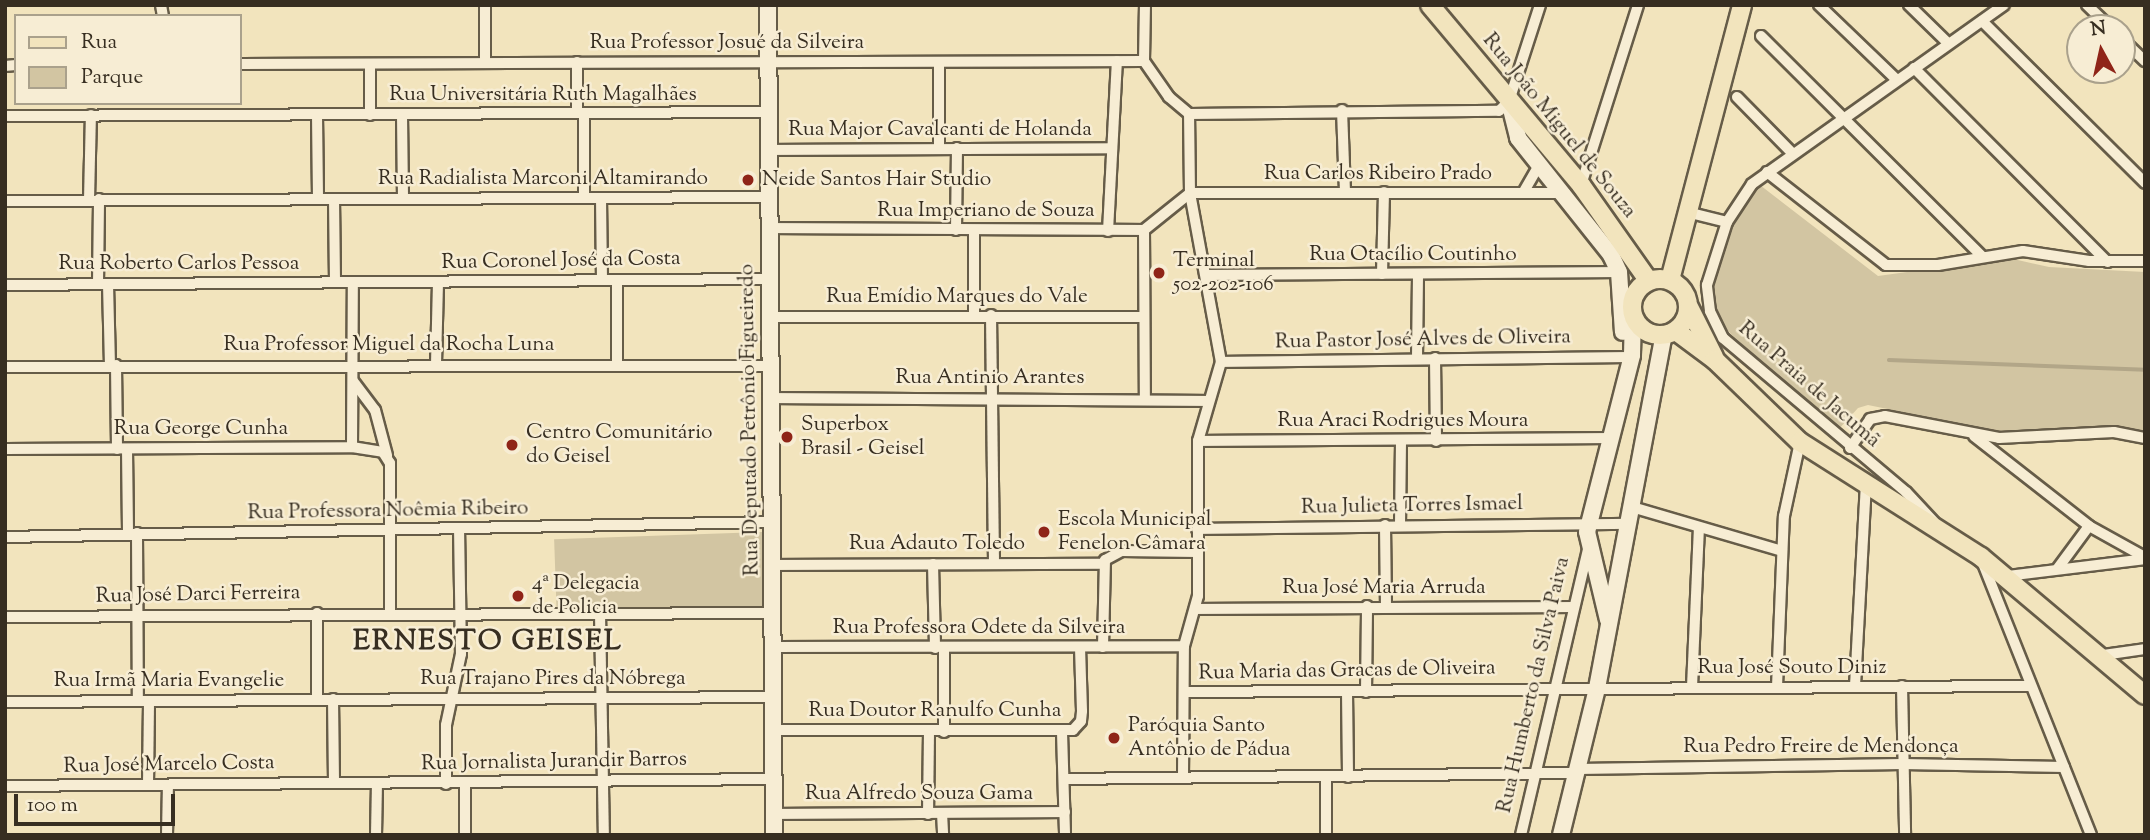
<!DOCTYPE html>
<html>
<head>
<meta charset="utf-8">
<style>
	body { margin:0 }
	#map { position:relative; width:2150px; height:840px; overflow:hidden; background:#f2e4bd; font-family:"Sorts Mill Goudy",serif }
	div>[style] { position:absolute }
	.green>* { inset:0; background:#d2c5a2; transform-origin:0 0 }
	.stream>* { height:3.5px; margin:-1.75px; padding:0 1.75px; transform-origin:1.75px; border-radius:1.75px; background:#b2a688 }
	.roads { filter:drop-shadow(2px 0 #665c48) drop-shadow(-2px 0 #665c48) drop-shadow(0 2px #665c48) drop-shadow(0 -2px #665c48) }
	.street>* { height:10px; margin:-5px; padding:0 5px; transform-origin:5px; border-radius:5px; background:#f7edd4 }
	.secondary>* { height:16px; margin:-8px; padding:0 8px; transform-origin:8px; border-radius:8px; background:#f7edd4 }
	.primary>* { height:18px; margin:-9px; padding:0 9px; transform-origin:9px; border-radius:9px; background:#f2e4bd }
	.primary>.ring { margin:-9px; padding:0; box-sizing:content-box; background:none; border:18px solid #f2e4bd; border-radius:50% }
	.dots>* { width:19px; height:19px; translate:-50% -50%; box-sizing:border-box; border:4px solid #f7edd4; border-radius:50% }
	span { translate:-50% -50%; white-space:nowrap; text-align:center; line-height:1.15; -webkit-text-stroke:5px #f7edd4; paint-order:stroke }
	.street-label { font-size:21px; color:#372e21 }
	.poi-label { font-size:21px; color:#372e21 }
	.left { translate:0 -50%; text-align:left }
	.district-label { font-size:28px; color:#372e21; font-weight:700; letter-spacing:2px }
	.frame { position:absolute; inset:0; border:7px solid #372e21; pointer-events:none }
	.legend { position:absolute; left:14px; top:14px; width:228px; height:91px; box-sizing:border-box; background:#f7edd4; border:2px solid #aaa18c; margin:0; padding:9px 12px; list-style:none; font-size:21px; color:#372e21 }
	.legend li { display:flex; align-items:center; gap:14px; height:35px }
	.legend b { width:35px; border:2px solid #aaa18c }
	.north { position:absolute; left:2066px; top:14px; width:70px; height:70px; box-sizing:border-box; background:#f7edd4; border:2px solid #aaa18c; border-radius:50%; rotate:352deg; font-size:19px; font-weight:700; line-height:28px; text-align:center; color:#372e21 }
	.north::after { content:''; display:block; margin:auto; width:24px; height:32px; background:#8f2418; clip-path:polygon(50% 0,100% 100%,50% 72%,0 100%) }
	.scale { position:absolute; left:14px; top:794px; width:161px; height:32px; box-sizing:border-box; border:4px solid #372e21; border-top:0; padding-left:9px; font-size:21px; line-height:24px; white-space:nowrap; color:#372e21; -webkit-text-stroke:5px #f7edd4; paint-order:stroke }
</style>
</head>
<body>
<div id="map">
	<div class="green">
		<div style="clip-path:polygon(1756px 182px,1878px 276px,2009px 258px,2049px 267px,2145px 272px,2145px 436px,2000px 432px,1868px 405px,1858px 408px,1837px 431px,1704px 309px,1703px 286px,1721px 229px)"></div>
		<div style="left:762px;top:532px;width:76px;height:208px;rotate:88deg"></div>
	</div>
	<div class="stream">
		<div style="left:1889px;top:360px;width:256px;rotate:2.2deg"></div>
	</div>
	<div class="roads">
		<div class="street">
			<div style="left:161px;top:5px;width:11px;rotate:80deg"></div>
			<div style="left:1819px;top:5px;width:108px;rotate:43.9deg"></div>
			<div style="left:1909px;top:5px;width:54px;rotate:44.3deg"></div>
			<div style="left:2087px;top:5px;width:33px;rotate:44deg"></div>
			<div style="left:1982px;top:21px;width:230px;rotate:44.8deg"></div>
			<div style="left:1761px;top:36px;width:312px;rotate:44.9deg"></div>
			<div style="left:2122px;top:39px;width:32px;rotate:44deg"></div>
			<div style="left:1144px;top:61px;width:44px;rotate:55.2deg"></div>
			<div style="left:1169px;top:97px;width:26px;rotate:40deg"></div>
			<div style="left:1144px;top:61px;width:56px;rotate:-89deg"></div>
			<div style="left:485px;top:62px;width:57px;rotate:-90deg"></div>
			<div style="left:577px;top:62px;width:51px;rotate:90deg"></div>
			<div style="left:240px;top:64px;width:904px;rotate:-0.19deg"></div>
			<div style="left:939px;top:64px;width:84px;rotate:90deg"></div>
			<div style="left:5px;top:66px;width:11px;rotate:-5deg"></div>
			<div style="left:1914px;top:68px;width:274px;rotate:45.1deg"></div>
			<div style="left:1737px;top:97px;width:80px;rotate:45.5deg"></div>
			<div style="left:1342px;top:110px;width:82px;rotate:87.9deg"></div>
			<div style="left:1189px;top:114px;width:310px;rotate:-0.6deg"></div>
			<div style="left:1499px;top:111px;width:14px;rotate:-45deg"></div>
			<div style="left:1509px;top:101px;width:101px;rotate:-72.1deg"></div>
			<div style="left:317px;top:115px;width:83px;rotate:89.3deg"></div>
			<div style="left:370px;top:115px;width:51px;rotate:-90deg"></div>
			<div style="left:402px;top:115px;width:83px;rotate:89.3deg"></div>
			<div style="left:5px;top:116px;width:765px;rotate:-0.3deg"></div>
			<div style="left:769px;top:150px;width:342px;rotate:-0.3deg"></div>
			<div style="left:1767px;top:172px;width:151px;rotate:38deg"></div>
			<div style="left:1886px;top:265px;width:52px"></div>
			<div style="left:1938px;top:265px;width:86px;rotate:-9.4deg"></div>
			<div style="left:2023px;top:251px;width:67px;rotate:8.6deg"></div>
			<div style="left:2089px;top:261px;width:56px"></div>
			<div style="left:1581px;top:185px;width:189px;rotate:-72.4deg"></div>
			<div style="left:1523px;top:193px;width:34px;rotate:-60deg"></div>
			<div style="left:584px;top:197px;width:84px;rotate:-90deg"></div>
			<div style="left:601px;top:198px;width:81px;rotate:89.3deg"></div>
			<div style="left:334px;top:199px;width:83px;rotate:89.3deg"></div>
			<div style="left:89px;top:200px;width:85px;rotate:-88.7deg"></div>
			<div style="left:5px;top:201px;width:764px;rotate:-0.3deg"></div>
			<div style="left:1687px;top:212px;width:41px;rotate:14deg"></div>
			<div style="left:769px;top:228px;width:375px;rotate:0.3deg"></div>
			<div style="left:1144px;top:230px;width:59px;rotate:-38.8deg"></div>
			<div style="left:1190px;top:193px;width:375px"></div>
			<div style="left:956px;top:230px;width:82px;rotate:-89.3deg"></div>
			<div style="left:1144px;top:230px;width:168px;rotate:89.7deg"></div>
			<div style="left:974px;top:231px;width:84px;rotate:90deg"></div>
			<div style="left:1108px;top:231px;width:170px;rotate:-87deg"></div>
			<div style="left:1382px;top:274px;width:82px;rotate:-88.6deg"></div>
			<div style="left:1208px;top:275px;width:411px;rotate:-0.4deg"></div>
			<div style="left:617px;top:280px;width:83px;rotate:90deg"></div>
			<div style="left:98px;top:284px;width:85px;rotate:-89.3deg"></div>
			<div style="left:108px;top:284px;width:81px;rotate:88.6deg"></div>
			<div style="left:5px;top:285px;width:765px;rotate:-0.45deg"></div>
			<div style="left:991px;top:315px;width:248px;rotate:89.3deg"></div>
			<div style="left:770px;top:317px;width:374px"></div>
			<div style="left:1417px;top:358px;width:84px;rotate:-89.3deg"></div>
			<div style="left:1435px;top:358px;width:83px;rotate:89.3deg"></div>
			<div style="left:1221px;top:362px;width:403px;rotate:-0.7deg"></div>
			<div style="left:436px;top:364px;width:82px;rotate:-88.6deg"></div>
			<div style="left:116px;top:365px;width:84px;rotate:89.3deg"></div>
			<div style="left:5px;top:367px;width:767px;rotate:-0.07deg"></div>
			<div style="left:353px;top:381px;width:36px;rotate:53deg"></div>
			<div style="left:375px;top:410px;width:47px;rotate:75.1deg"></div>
			<div style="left:772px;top:398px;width:437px;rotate:0.4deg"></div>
			<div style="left:1974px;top:436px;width:146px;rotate:38deg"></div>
			<div style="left:2089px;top:526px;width:64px;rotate:29deg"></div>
			<div style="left:1198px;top:441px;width:410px;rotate:-0.4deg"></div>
			<div style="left:352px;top:447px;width:164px;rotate:-89.7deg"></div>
			<div style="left:1850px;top:448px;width:35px;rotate:-55deg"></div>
			<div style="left:1870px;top:419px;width:15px;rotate:-11deg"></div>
			<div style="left:1885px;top:416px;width:116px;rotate:10.9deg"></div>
			<div style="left:1999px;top:438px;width:115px;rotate:-3deg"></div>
			<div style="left:2114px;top:432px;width:32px;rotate:11deg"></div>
			<div style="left:5px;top:449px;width:347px;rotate:-0.3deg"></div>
			<div style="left:352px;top:447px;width:31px;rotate:9deg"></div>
			<div style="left:383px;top:452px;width:13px;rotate:58deg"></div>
			<div style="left:390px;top:463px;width:150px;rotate:90deg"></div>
			<div style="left:127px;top:449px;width:85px;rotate:89.3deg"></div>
			<div style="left:1632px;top:507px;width:156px;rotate:16.3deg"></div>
			<div style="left:1934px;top:522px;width:41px;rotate:-133deg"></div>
			<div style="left:1906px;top:492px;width:239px;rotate:-139.9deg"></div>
			<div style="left:1723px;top:338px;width:30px;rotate:-116deg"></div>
			<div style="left:1710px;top:311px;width:26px;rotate:-97deg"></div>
			<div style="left:1707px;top:285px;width:66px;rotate:-72.4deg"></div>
			<div style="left:1727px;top:222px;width:45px;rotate:-56.7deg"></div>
			<div style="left:1752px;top:184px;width:309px;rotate:-35.4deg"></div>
			<div style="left:1400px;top:524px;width:83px;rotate:-89.3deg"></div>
			<div style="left:1385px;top:525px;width:81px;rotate:89.3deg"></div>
			<div style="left:1197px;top:529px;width:431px;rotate:-0.7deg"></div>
			<div style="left:137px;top:533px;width:168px;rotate:89.7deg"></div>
			<div style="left:5px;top:537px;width:766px;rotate:-1.12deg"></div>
			<div style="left:1982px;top:561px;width:295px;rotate:68.3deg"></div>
			<div style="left:933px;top:564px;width:84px;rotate:88.6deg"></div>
			<div style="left:772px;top:565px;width:330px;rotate:-0.2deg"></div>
			<div style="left:2058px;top:568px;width:52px;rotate:-53.6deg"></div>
			<div style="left:2007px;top:576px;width:139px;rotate:-7deg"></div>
			<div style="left:1195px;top:609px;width:377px;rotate:-0.3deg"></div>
			<div style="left:317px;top:613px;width:86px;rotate:90deg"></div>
			<div style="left:600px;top:613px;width:222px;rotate:89deg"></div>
			<div style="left:5px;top:617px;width:769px;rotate:-0.3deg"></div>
			<div style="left:774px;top:647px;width:410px;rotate:-0.1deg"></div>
			<div style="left:1103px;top:647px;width:87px;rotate:-88.7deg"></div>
			<div style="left:1105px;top:560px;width:18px;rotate:-29deg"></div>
			<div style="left:1121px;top:551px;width:76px;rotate:0.8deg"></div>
			<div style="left:944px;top:648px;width:84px;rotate:90deg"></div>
			<div style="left:2103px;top:655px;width:42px;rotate:-8.1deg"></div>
			<div style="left:1855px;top:686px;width:202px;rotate:-86.9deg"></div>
			<div style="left:1902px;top:686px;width:149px;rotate:88.8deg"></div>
			<div style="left:1692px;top:687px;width:159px;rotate:-87.5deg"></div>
			<div style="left:1777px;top:687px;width:171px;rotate:-87.7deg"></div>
			<div style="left:1784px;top:516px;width:76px;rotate:-77.8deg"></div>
			<div style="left:1184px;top:692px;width:846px;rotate:-0.41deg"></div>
			<div style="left:1347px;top:692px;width:85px;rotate:89.3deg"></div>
			<div style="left:1366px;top:692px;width:86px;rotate:-89.3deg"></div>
			<div style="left:333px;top:699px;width:83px;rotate:89.3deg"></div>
			<div style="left:5px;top:702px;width:768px;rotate:-0.37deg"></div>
			<div style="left:773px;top:730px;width:300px"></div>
			<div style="left:1073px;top:730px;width:12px;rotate:-48deg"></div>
			<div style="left:1081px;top:721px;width:10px;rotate:-84deg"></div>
			<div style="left:1082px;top:711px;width:63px;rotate:-91.8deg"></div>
			<div style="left:1062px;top:732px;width:103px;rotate:88.3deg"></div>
			<div style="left:1578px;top:769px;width:325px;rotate:-0.9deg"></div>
			<div style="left:1903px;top:764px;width:161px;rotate:1.1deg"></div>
			<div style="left:1183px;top:777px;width:131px;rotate:-89.6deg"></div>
			<div style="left:1184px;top:646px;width:52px;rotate:-74.4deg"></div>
			<div style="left:1198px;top:596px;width:155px;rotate:-90deg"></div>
			<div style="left:1198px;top:441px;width:82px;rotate:-73.8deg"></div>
			<div style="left:1221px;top:362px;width:172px;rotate:-100.4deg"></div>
			<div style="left:1190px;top:193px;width:79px;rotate:-90.7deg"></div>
			<div style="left:1064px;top:779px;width:513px;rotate:-0.67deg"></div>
			<div style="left:465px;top:783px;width:52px;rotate:90deg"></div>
			<div style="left:446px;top:784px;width:59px;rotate:-90deg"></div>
			<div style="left:446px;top:725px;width:73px;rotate:-78.1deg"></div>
			<div style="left:461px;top:654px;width:124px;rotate:-90.9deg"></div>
			<div style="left:148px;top:785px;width:84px;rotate:-89.3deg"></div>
			<div style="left:5px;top:786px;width:769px;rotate:-0.52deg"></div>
			<div style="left:942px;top:813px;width:22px;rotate:87deg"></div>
			<div style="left:774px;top:814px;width:291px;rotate:-0.4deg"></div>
			<div style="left:928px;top:814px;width:82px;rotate:-89.3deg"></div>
			<div style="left:167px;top:835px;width:50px;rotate:-88.9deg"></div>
			<div style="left:376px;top:835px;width:52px;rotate:-88.9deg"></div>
			<div style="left:1326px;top:835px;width:58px;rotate:-90deg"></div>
			<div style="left:1521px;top:835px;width:298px;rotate:-76.8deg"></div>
		</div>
		<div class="secondary">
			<div style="left:768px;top:5px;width:830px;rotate:89.59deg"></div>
			<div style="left:1509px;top:101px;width:38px;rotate:76deg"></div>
			<div style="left:1518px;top:138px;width:149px;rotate:51.5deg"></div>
			<div style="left:1611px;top:255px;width:19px;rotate:65deg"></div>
			<div style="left:1619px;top:272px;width:60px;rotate:86.2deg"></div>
			<div style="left:1608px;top:620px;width:90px;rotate:-103.4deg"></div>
			<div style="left:1587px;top:532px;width:183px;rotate:-75.7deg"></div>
			<div style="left:1632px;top:355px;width:40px;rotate:-88.6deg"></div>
			<div style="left:1561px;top:835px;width:151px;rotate:-76.2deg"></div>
			<div style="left:1597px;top:688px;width:359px;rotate:-79.3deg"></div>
		</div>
		<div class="primary">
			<div style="left:1430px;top:5px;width:235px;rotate:50deg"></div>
			<div style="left:1581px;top:185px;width:116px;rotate:54.8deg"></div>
			<div class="ring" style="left:1632px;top:279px;width:38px;height:38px"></div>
			<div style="left:1670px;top:280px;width:284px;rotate:-75.3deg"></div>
			<div style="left:1689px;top:307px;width:56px;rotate:63.4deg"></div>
			<div style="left:1676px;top:331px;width:49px;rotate:36.6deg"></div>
			<div style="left:1715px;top:360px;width:118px;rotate:44deg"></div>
			<div style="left:1800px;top:442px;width:214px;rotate:32.4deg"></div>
			<div style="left:1981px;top:557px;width:214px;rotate:40.1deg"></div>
		</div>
	</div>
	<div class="dots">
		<div style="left:748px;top:180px;background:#8f2418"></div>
		<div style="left:1159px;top:273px;background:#8f2418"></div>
		<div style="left:787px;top:437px;background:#8f2418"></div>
		<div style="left:512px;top:445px;background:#8f2418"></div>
		<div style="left:1044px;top:532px;background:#8f2418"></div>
		<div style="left:518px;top:596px;background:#8f2418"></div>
		<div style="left:1114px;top:738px;background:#8f2418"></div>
	</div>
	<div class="street-label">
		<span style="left:727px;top:43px">Rua Professor Josué da Silveira</span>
		<span style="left:543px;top:95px">Rua Universitária Ruth Magalhães</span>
		<span style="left:1559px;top:126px;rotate:51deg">Rua João Miguel de Souza</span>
		<span style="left:940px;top:130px">Rua Major Cavalcanti de Holanda</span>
		<span style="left:1378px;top:174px">Rua Carlos Ribeiro Prado</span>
		<span style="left:543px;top:179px">Rua Radialista Marconi Altamirando</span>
		<span style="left:986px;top:211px">Rua Imperiano de Souza</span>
		<span style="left:1413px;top:255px">Rua Otacílio Coutinho</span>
		<span style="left:561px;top:261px;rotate:-1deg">Rua Coronel José da Costa</span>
		<span style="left:179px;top:264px">Rua Roberto Carlos Pessoa</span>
		<span style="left:957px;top:297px">Rua Emídio Marques do Vale</span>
		<span style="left:1423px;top:340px;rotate:-1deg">Rua Pastor José Alves de Oliveira</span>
		<span style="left:389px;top:345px">Rua Professor Miguel da Rocha Luna</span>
		<span style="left:990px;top:378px">Rua Antinio Arantes</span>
		<span style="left:1809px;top:385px;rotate:41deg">Rua Praia de Jacumã</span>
		<span style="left:750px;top:420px;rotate:-91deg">Rua Deputado Petrônio Figueiredo</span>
		<span style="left:1403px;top:421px">Rua Araci Rodrigues Moura</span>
		<span style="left:201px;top:429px">Rua George Cunha</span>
		<span style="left:1412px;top:506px;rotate:-1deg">Rua Julieta Torres Ismael</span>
		<span style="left:388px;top:511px;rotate:-1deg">Rua Professora Noêmia Ribeiro</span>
		<span style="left:937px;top:544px">Rua Adauto Toledo</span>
		<span style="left:1384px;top:588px">Rua José Maria Arruda</span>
		<span style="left:198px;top:595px;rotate:-1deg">Rua José Darci Ferreira</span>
		<span style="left:979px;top:628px">Rua Professora Odete da Silveira</span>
		<span style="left:1792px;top:668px">Rua José Souto Diniz</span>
		<span style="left:1347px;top:671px;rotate:-1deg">Rua Maria das Gracas de Oliveira</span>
		<span style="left:553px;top:679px">Rua Trajano Pires da Nóbrega</span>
		<span style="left:169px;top:681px">Rua Irmã Maria Evangelie</span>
		<span style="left:1534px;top:685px;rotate:-77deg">Rua Humberto da Silva Paiva</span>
		<span style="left:935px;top:711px">Rua Doutor Ranulfo Cunha</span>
		<span style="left:1821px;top:747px">Rua Pedro Freire de Mendonça</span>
		<span style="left:554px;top:762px;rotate:-1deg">Rua Jornalista Jurandir Barros</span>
		<span style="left:169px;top:765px;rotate:-1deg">Rua José Marcelo Costa</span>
		<span style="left:919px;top:794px">Rua Alfredo Souza Gama</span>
	</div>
	<div class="poi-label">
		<span class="left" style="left:762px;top:180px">Neide Santos Hair Studio</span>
		<span class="left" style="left:1173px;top:273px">Terminal<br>502-202-106</span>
		<span class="left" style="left:801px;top:437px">Superbox<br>Brasil - Geisel</span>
		<span class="left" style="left:526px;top:445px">Centro Comunitário<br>do Geisel</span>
		<span class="left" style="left:1058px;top:532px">Escola Municipal<br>Fenelon Câmara</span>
		<span class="left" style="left:532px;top:596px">4ª Delegacia<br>de Policia</span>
		<span class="left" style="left:1128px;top:738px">Paróquia Santo<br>Antônio de Pádua</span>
	</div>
	<div class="district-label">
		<span style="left:488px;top:642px">ERNESTO GEISEL</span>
	</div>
	<div class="frame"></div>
	<ul class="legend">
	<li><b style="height:9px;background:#f2e4bd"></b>Rua</li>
	<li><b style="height:19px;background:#d2c5a2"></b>Parque</li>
	</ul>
	<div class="north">N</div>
	<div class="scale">100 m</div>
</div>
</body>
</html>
